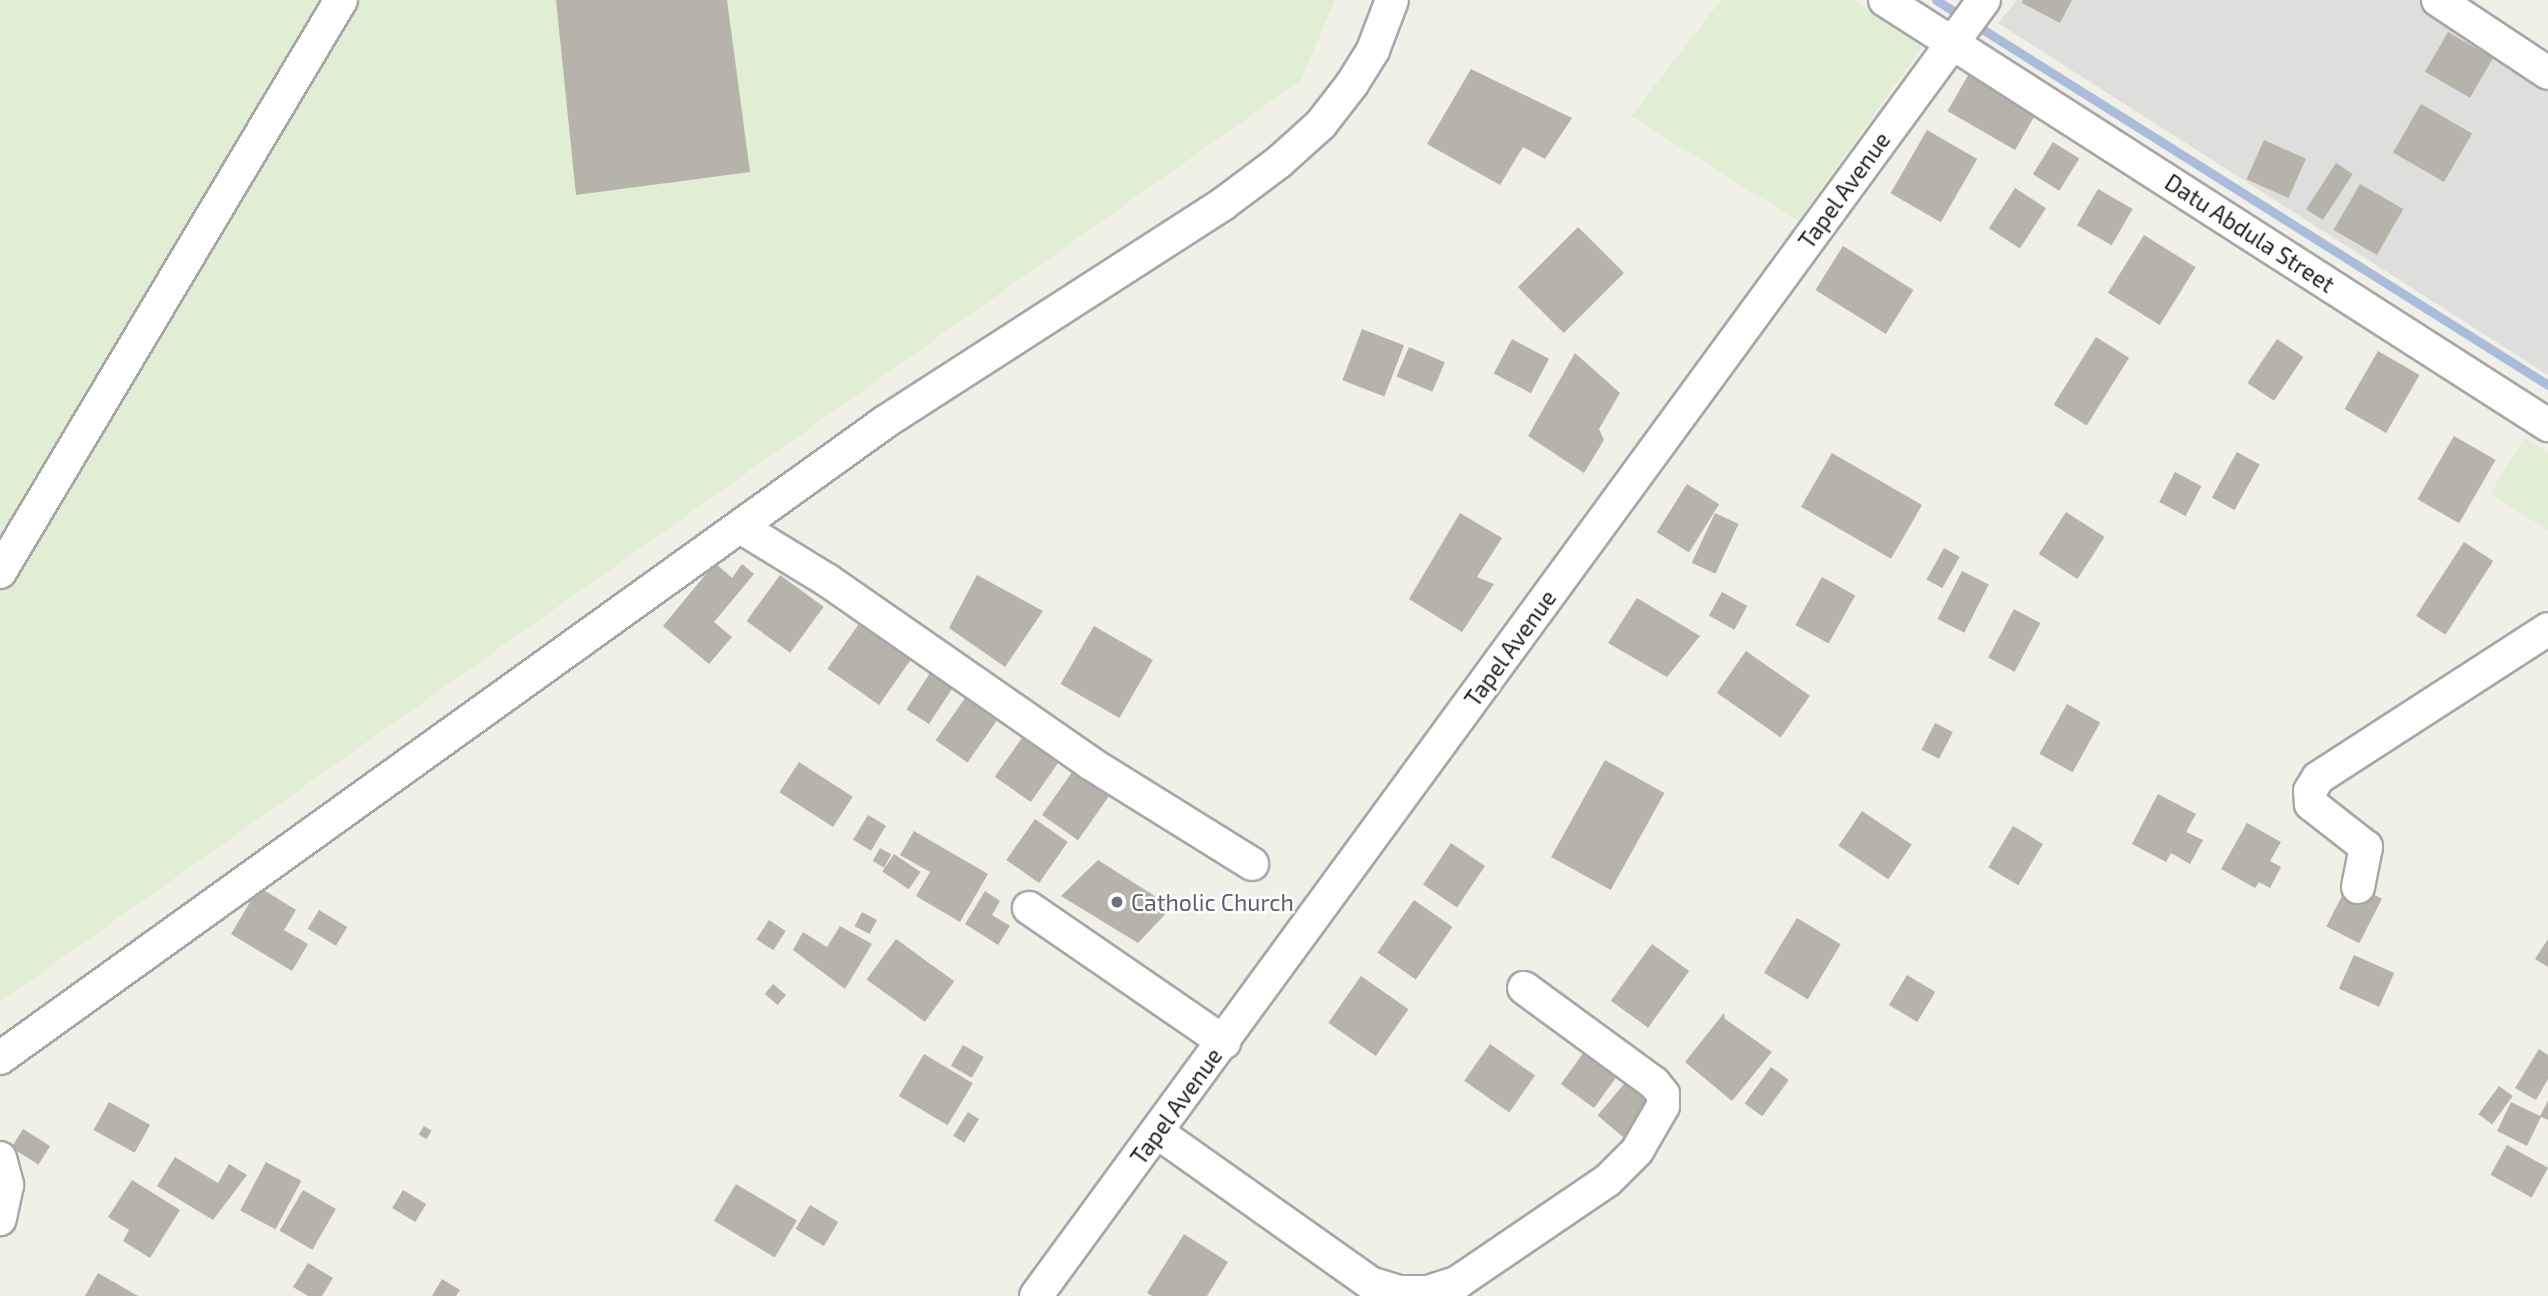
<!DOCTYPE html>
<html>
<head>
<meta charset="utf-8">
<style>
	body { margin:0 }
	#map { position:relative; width:2548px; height:1296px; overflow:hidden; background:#f0f0e7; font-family:"Exo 2",sans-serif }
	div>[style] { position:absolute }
	.residential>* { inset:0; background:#dededd }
	.farmland>* { inset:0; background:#e1eed4 }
	.stream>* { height:9px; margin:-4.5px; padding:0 4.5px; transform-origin:4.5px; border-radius:4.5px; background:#aabcdc }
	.building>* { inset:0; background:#b6b4aa; transform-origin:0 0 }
	.roads { filter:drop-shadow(2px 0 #a7a7a7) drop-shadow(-2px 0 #a7a7a7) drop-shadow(0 2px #a7a7a7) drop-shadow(0 -2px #a7a7a7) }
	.minor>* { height:32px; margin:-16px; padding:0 16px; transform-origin:16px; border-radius:16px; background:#fff }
	.dots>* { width:19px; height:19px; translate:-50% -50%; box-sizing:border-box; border:4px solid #fff; border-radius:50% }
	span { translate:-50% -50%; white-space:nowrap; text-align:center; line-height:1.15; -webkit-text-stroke:5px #fff; paint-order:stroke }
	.street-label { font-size:23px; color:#202020 }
	.worship-label { font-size:23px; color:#5b616d }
	.left { translate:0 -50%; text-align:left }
</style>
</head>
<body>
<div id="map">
	<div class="residential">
		<div style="clip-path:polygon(2017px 0,2421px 0,2548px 82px,2548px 375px,1998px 23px)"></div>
	</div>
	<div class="farmland">
		<div style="clip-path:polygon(0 0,1335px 0,1301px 80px,0 1002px)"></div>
		<div style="clip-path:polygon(1721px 0,1853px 0,1922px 47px,1798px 221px,1631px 116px)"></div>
		<div style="clip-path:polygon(2524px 438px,2548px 453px,2548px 530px,2490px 494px)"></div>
	</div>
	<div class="stream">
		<div style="left:1936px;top:0;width:723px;rotate:32.17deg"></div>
	</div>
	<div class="building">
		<div style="clip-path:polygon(556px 0,727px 0,750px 172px,576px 195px)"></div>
		<div style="clip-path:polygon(2023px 0,2072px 0,2060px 23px,2022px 3px)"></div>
		<div style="left:2448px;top:32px;width:52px;height:46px;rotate:30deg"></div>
		<div style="left:1974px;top:65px;width:78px;height:53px;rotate:30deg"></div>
		<div style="clip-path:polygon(1471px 69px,1572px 118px,1545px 159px,1523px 147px,1500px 185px,1427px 144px)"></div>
		<div style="left:2421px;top:104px;width:59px;height:56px;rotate:30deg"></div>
		<div style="left:1927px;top:130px;width:58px;height:73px;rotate:30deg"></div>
		<div style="left:2264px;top:140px;width:46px;height:43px;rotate:24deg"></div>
		<div style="left:2053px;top:142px;width:31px;height:38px;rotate:32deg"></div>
		<div style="left:2336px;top:163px;width:20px;height:55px;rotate:33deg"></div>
		<div style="left:2360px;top:184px;width:50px;height:53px;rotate:30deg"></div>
		<div style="left:2015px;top:188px;width:37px;height:48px;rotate:33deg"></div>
		<div style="left:2098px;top:189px;width:40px;height:42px;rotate:30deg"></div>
		<div style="left:1578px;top:227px;width:65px;height:85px;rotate:45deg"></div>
		<div style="left:2144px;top:235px;width:61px;height:68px;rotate:32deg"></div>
		<div style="left:1843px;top:246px;width:83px;height:52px;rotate:32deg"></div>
		<div style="left:1362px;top:329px;width:45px;height:55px;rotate:21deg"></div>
		<div style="left:2096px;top:337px;width:39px;height:80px;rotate:32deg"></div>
		<div style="left:1512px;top:339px;width:42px;height:39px;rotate:28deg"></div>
		<div style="left:2277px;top:339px;width:32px;height:53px;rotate:34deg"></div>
		<div style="left:1409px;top:347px;width:39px;height:32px;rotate:23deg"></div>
		<div style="left:2378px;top:351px;width:48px;height:67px;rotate:30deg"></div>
		<div style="clip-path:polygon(1575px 353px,1620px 393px,1599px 429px,1604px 440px,1584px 473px,1528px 436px)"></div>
		<div style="left:2454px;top:436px;width:48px;height:73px;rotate:30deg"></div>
		<div style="left:2237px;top:452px;width:26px;height:52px;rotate:29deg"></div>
		<div style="left:1832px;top:453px;width:104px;height:62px;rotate:30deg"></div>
		<div style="left:2175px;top:472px;width:30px;height:34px;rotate:28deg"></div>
		<div style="left:1687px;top:484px;width:38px;height:57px;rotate:32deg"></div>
		<div style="left:2066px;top:512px;width:46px;height:50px;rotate:33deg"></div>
		<div style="clip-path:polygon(1460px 513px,1502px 538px,1477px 577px,1494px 584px,1462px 632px,1409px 599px)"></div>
		<div style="left:1715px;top:513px;width:26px;height:55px;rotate:25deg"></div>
		<div style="left:2464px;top:542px;width:35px;height:88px;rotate:33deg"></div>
		<div style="left:1944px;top:548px;width:18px;height:36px;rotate:29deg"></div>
		<div style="clip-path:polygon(715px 563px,732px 578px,742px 564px,754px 574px,714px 622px,732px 637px,709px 664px,663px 626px)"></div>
		<div style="left:1962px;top:571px;width:30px;height:54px;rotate:27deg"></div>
		<div style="left:780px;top:575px;width:54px;height:57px;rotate:36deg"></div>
		<div style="clip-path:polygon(977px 575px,1043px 611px,1005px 667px,949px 628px)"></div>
		<div style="left:1822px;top:577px;width:38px;height:55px;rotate:29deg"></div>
		<div style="left:1722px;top:592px;width:29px;height:27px;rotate:29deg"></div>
		<div style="clip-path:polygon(1637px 598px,1700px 636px,1667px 677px,1608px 643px)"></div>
		<div style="left:2014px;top:609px;width:30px;height:55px;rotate:28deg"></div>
		<div style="left:863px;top:618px;width:63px;height:62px;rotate:35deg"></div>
		<div style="left:1094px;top:626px;width:68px;height:67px;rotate:30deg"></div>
		<div style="left:1746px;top:651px;width:78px;height:51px;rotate:35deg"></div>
		<div style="left:932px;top:670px;width:27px;height:47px;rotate:33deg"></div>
		<div style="left:970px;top:691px;width:39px;height:60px;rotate:35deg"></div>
		<div style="left:2067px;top:704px;width:38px;height:57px;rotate:29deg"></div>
		<div style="left:1935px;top:723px;width:20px;height:30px;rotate:27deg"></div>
		<div style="left:1024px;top:735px;width:44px;height:51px;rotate:35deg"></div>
		<div style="left:1605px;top:760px;width:68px;height:111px;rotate:29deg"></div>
		<div style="left:799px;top:762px;width:64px;height:36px;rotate:33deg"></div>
		<div style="left:1077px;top:765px;width:44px;height:61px;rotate:35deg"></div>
		<div style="clip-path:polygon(2158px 794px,2196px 814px,2186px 832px,2203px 840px,2190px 864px,2171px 853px,2166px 862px,2132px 844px)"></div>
		<div style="left:1862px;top:811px;width:60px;height:42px;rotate:34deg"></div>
		<div style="left:868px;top:815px;width:21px;height:29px;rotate:31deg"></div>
		<div style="left:1035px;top:819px;width:40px;height:50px;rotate:35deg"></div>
		<div style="clip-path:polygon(2247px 823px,2281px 842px,2270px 861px,2281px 867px,2270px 888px,2259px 882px,2255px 888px,2221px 869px)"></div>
		<div style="left:2013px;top:826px;width:35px;height:48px;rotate:31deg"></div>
		<div style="clip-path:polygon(914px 831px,988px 874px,960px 922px,916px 896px,930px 872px,900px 855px)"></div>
		<div style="left:1451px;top:843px;width:41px;height:50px;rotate:34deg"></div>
		<div style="left:880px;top:848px;width:13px;height:15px;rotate:29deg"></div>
		<div style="left:894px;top:854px;width:32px;height:21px;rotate:34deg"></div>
		<div style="clip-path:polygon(1098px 860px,1172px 907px,1138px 943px,1061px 896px)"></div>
		<div style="left:2349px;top:882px;width:37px;height:50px;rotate:27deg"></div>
		<div style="clip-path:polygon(259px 887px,296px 910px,284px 930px,308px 944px,292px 971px,231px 934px)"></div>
		<div style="clip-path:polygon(985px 891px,1000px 901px,992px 915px,1010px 926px,998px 945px,965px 924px)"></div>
		<div style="left:1414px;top:900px;width:47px;height:64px;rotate:35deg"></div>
		<div style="left:319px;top:910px;width:33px;height:22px;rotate:31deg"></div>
		<div style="left:862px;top:912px;width:17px;height:16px;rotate:28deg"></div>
		<div style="left:1797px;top:918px;width:51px;height:64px;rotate:31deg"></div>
		<div style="left:769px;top:920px;width:20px;height:23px;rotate:33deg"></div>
		<div style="clip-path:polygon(840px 926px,872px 944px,845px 989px,793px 950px,803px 932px,827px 947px)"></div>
		<div style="left:896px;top:939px;width:72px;height:50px;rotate:36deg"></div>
		<div style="clip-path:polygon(2548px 939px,2548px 967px,2535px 959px)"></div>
		<div style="left:1652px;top:944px;width:46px;height:70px;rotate:36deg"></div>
		<div style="left:2354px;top:955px;width:44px;height:37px;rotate:24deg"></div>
		<div style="left:1907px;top:975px;width:33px;height:35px;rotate:31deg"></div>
		<div style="left:1361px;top:976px;width:58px;height:57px;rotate:35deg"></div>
		<div style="left:773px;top:984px;width:17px;height:13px;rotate:40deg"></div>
		<div style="clip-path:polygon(1724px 1013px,1725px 1019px,1772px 1052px,1732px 1101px,1685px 1062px)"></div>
		<div style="left:1592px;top:1041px;width:41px;height:53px;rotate:36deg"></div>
		<div style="left:1490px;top:1044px;width:55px;height:45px;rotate:35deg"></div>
		<div style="left:963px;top:1045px;width:24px;height:24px;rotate:30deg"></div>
		<div style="clip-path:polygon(2539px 1049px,2548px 1055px,2548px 1079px,2536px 1100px,2515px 1088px)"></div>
		<div style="left:924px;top:1054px;width:57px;height:49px;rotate:31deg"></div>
		<div style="left:1771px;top:1067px;width:22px;height:45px;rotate:36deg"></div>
		<div style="left:1629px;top:1078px;width:38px;height:49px;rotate:40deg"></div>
		<div style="left:2499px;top:1086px;width:17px;height:35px;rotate:36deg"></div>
		<div style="clip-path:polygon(2548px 1101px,2548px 1120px,2541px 1117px,2527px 1146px,2497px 1131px,2511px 1102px,2540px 1116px)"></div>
		<div style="left:109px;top:1102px;width:47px;height:32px;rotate:29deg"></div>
		<div style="left:968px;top:1112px;width:13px;height:28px;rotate:32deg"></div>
		<div style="left:424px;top:1126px;width:9px;height:10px;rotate:32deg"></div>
		<div style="left:23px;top:1129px;width:32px;height:22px;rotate:32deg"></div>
		<div style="left:2507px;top:1145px;width:47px;height:34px;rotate:29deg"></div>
		<div style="clip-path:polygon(175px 1157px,218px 1183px,229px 1164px,247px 1175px,213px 1220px,157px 1186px)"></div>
		<div style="left:266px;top:1162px;width:40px;height:55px;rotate:28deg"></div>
		<div style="clip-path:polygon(132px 1180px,180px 1210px,150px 1258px,123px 1241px,129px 1230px,108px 1217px)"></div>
		<div style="left:736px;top:1184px;width:71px;height:43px;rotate:31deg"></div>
		<div style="left:303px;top:1190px;width:38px;height:47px;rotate:30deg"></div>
		<div style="left:403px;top:1190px;width:27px;height:21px;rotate:31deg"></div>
		<div style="left:810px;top:1205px;width:33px;height:28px;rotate:31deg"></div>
		<div style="clip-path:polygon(1184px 1234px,1228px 1262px,1207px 1296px,1152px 1296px,1147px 1293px)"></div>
		<div style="clip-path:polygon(308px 1263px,333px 1278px,322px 1296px,308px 1296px,293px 1287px)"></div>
		<div style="clip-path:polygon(98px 1273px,138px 1296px,85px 1296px)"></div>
		<div style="clip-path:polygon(442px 1279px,460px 1290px,456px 1296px,432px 1296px)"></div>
	</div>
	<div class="roads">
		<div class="minor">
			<div style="left:1885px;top:0;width:788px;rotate:32.66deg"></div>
			<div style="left:2438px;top:0;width:132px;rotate:33.6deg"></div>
			<div style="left:742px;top:528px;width:100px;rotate:31.5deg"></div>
			<div style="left:827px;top:580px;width:320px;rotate:34.8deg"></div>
			<div style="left:1090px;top:763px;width:191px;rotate:31.9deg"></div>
			<div style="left:0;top:572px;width:666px;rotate:-59.2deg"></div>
			<div style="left:2358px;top:887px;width:41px;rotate:-78.7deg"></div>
			<div style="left:2366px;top:847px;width:70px;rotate:-142deg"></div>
			<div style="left:2311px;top:804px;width:13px;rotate:-94deg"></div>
			<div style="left:2310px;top:791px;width:15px;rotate:-58deg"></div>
			<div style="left:2318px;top:778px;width:274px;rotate:-32.9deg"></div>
			<div style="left:1029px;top:908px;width:237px;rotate:34.5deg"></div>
			<div style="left:0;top:1058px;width:1090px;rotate:-35.7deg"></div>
			<div style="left:885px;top:422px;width:402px;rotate:-32.8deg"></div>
			<div style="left:1223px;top:204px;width:70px;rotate:-36.9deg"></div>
			<div style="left:1279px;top:162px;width:57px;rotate:-42.1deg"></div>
			<div style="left:1321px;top:124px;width:51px;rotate:-52.2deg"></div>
			<div style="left:1352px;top:84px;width:40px;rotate:-58deg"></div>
			<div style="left:1373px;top:50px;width:53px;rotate:-69.2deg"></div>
			<div style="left:1157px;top:1132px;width:261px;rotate:35.3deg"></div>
			<div style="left:1370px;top:1283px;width:30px;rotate:17deg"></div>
			<div style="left:1399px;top:1292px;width:29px"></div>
			<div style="left:1428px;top:1292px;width:32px;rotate:-18deg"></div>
			<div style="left:1458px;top:1282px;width:181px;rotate:-34.2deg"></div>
			<div style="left:1608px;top:1180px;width:41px;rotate:-45deg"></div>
			<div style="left:1637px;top:1151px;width:52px;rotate:-60deg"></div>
			<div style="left:1663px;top:1106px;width:12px;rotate:-90deg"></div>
			<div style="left:1663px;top:1094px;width:14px;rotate:-129deg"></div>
			<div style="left:1654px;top:1083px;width:161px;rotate:-143.8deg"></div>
			<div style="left:0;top:1158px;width:28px;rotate:75deg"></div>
			<div style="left:7px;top:1185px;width:35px;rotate:102deg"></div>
			<div style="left:1036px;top:1296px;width:1606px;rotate:-53.82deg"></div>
		</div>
	</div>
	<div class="dots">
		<div style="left:1117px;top:902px;background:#6b7280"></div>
	</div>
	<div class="street-label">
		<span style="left:1844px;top:190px;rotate:-54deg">Tapel Avenue</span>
		<span style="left:2250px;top:233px;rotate:33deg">Datu Abdula Street</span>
		<span style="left:1510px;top:648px;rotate:-54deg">Tapel Avenue</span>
		<span style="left:1176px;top:1106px;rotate:-54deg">Tapel Avenue</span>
	</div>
	<div class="worship-label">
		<span class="left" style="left:1131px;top:902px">Catholic Church</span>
	</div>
</div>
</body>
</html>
